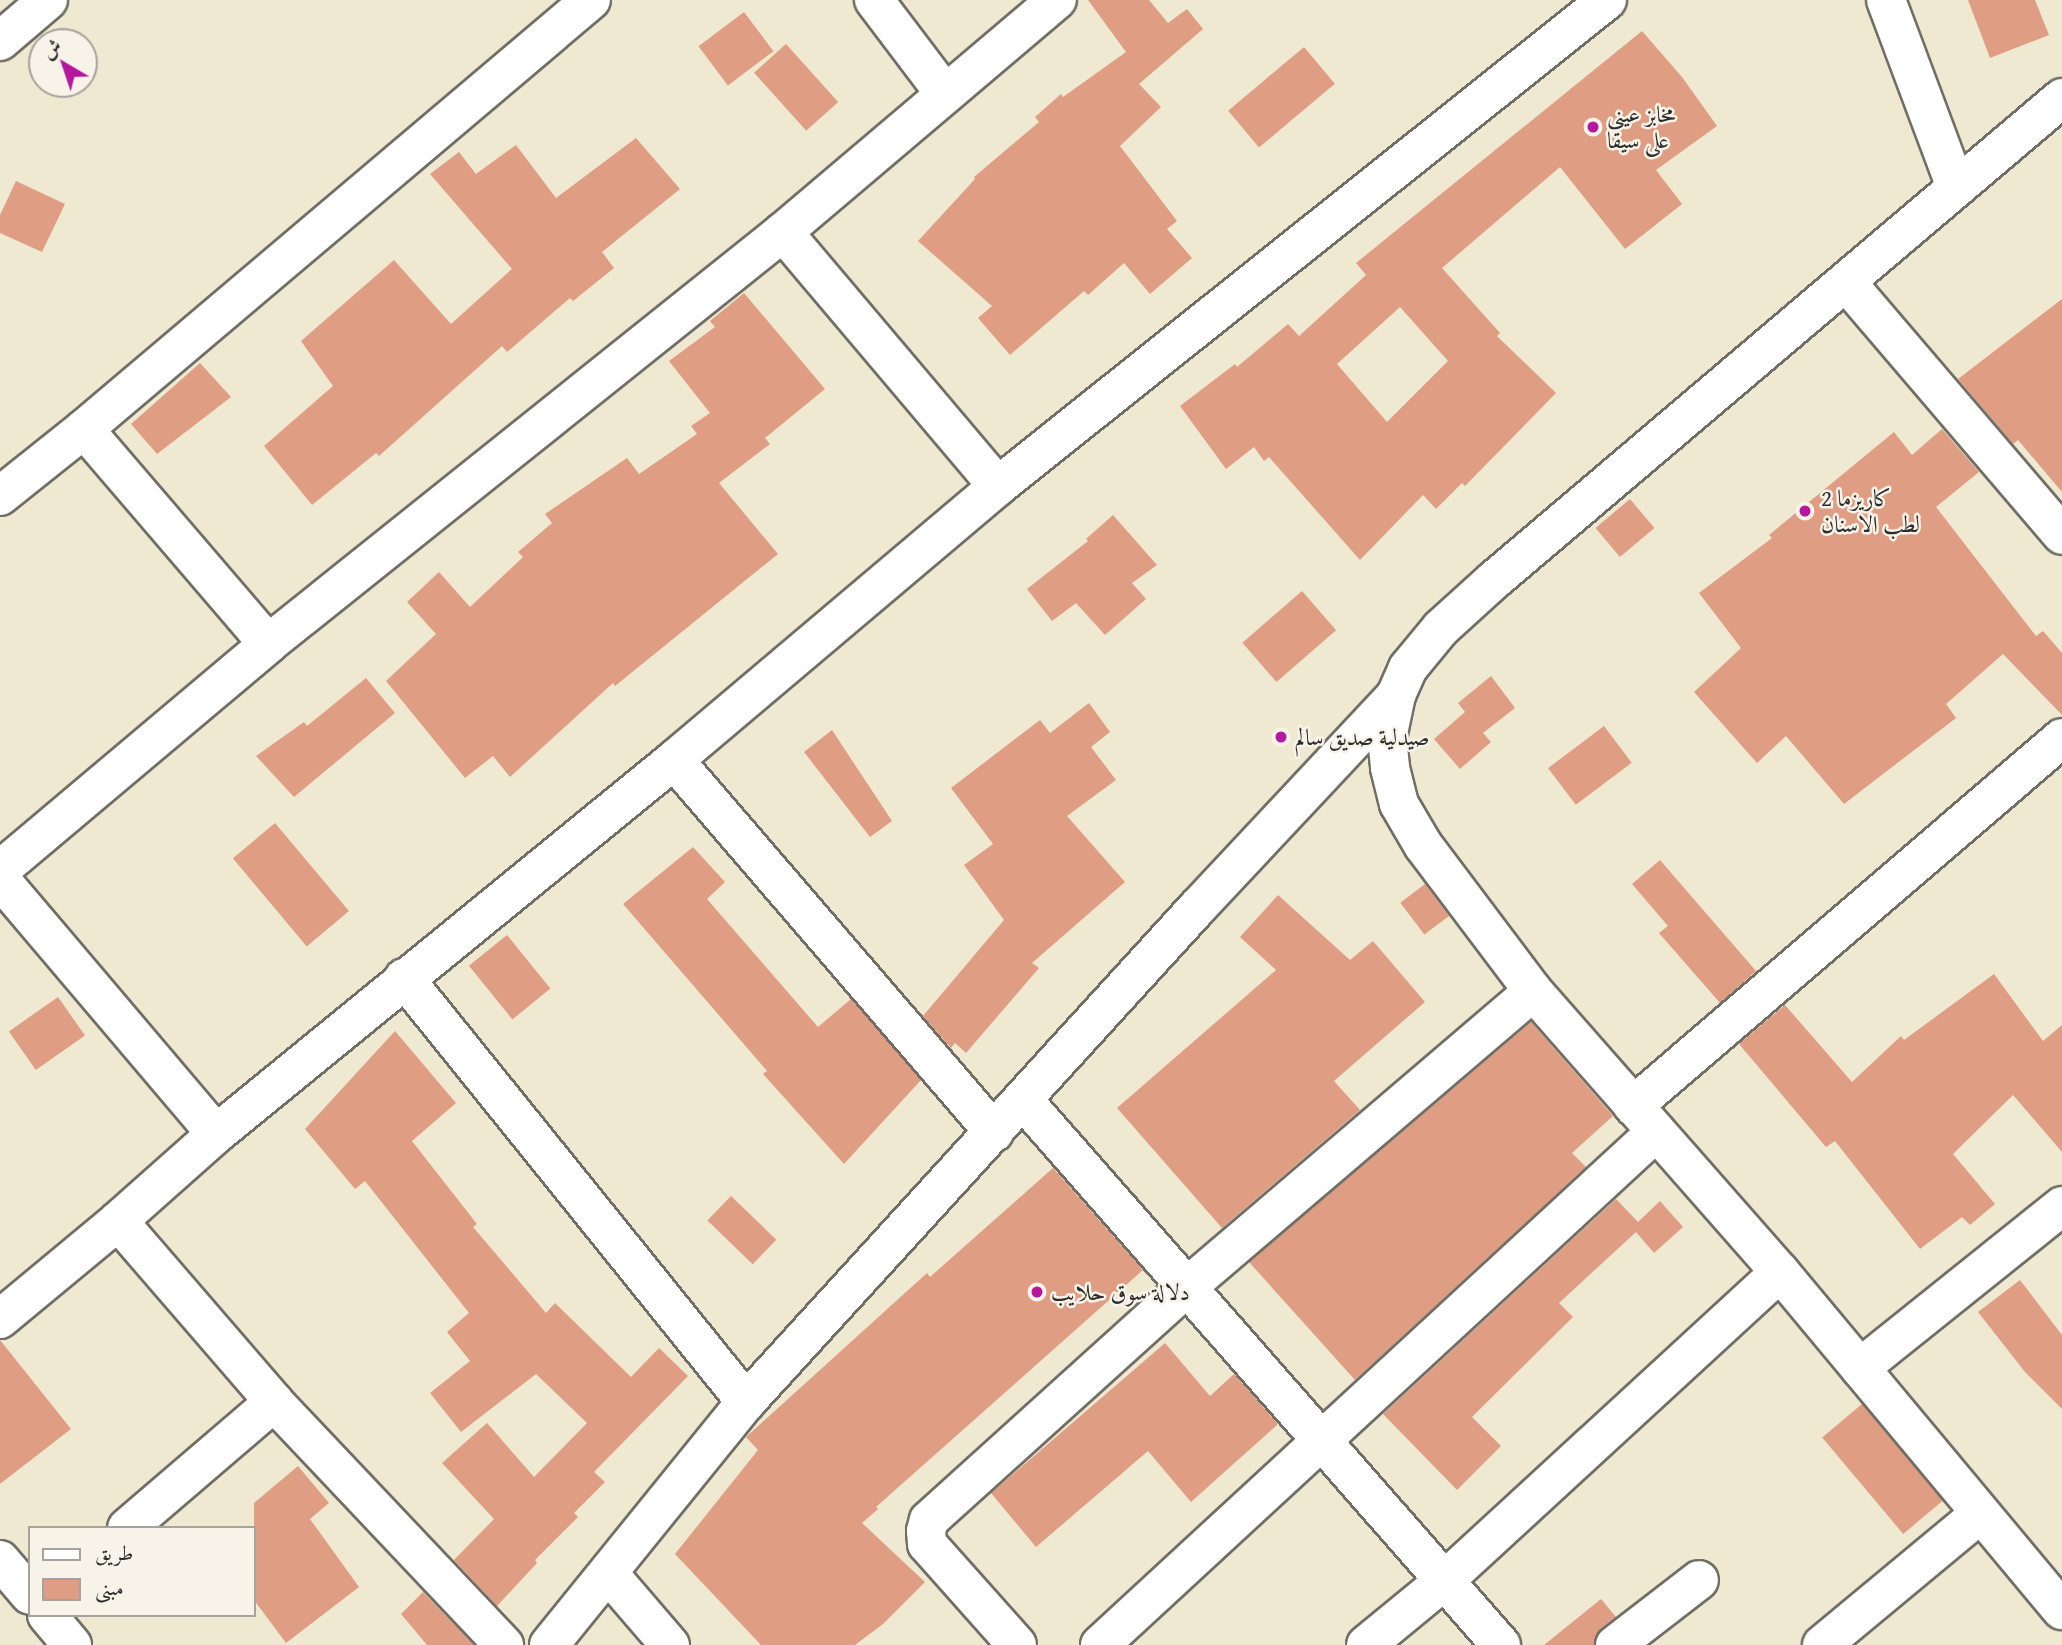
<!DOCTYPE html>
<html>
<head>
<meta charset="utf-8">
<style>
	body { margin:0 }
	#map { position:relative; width:2062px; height:1645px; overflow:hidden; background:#f0e9d2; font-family:"Gentium Book Plus",Amiri,serif }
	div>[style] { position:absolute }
	.building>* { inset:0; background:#df9d84; transform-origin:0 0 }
	.roads { filter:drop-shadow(2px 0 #706e65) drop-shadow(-2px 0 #706e65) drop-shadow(0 2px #706e65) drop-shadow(0 -2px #706e65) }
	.minor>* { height:38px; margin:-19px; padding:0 19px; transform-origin:19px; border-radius:19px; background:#fff }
	.tertiary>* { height:38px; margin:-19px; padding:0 19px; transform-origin:19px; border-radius:19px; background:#fff }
	.dots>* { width:19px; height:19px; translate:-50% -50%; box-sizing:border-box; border:4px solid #f7f3e8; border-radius:50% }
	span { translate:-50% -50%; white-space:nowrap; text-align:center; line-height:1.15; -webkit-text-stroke:5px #f7f3e8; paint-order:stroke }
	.poi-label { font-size:23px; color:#2b2b2b }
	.left { translate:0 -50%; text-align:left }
	.legend { position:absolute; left:28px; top:1526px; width:228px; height:91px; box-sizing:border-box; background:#f7f3e8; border:2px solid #a5a39c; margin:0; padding:9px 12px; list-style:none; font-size:21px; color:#2b2b2b }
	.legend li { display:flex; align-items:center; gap:14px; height:35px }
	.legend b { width:35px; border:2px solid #a5a39c }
	.north { position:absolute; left:28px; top:28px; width:70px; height:70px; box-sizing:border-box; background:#f7f3e8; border:2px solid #a5a39c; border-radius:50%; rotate:321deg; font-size:19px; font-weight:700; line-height:28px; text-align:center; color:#2b2b2b }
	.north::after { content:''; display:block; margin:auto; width:24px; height:32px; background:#b5179e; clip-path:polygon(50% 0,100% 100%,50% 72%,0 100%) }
</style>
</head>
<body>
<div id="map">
	<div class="building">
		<div style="clip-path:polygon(1088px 0,1149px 0,1168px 23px,1187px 9px,1203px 29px,1139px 84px,1161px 107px,1120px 146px,1177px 221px,1167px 229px,1192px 258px,1150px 294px,1124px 263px,1088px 295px,1084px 291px,1010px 355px,978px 318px,992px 306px,918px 241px,975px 179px,974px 177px,1039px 122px,1035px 117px,1061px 94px,1063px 97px,1126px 52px)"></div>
		<div style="clip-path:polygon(1968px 0,2035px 0,2049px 35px,1990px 58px)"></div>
		<div style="left:744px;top:12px;width:49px;height:57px;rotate:53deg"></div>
		<div style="clip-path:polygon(evenodd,1642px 31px,1682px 77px,1717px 126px,1656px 170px,1682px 204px,1625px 249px,1560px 167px,1442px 268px,1500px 333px,1497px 336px,1556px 393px,1465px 486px,1462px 483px,1436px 509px,1423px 495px,1360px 560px,1269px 457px,1264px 461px,1254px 447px,1226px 469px,1180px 406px,1235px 364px,1237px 367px,1288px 324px,1299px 336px,1366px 275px,1356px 263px,1642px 31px,1400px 307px,1448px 361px,1387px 422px,1337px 364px,1400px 307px)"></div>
		<div style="left:786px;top:44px;width:78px;height:43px;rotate:48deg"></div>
		<div style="left:1304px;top:47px;width:48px;height:99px;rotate:50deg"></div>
		<div style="clip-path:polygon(636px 138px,680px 189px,602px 252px,614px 268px,573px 301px,570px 298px,507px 352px,502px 346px,379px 456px,376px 453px,312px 505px,264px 446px,333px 386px,301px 341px,394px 260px,451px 324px,512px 269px,430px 174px,459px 152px,476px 174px,516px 145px,556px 198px)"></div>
		<div style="clip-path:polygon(16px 181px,65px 204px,42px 252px,0 233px,0 215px)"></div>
		<div style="clip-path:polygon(744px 293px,825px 389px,765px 438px,770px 444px,719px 483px,778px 554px,615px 686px,613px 683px,510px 777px,493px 756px,465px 778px,386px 681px,436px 634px,407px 602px,439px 572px,470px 607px,523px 557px,518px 552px,552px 523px,545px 514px,627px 458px,639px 474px,697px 434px,691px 426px,710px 413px,669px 361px,715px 327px,710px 321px)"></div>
		<div style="clip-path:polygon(2062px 299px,2062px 492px,2018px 440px,2013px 444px,1958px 379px)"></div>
		<div style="clip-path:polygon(200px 363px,231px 397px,157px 454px,131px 424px)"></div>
		<div style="clip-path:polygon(1942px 429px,1979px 472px,1936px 507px,2036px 636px,2043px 631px,2062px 653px,2062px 715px,2003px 654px,1946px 704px,1956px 718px,1844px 804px,1786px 736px,1757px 763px,1694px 692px,1741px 648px,1699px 593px,1772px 538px,1769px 535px,1894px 432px,1912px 455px)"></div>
		<div style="left:1630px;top:499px;width:38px;height:45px;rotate:50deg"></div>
		<div style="clip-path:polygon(1113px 515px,1157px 565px,1132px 583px,1146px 599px,1105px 635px,1076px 603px,1052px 621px,1027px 589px,1088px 541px,1086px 539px)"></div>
		<div style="left:1302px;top:591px;width:52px;height:79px;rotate:49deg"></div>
		<div style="clip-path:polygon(1491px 676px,1515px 708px,1483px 733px,1491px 742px,1460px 769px,1434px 739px,1465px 712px,1458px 703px)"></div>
		<div style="clip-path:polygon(366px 678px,395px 713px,294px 797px,256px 756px,304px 722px,307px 726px)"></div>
		<div style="clip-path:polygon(1089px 703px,1110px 732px,1091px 747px,1116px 780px,1067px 816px,1125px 882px,1032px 963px,1039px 968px,966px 1053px,955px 1043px,951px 1048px,923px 1016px,1004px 920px,964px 865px,993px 844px,951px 788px,1040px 720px,1050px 733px)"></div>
		<div style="left:1604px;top:726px;width:46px;height:70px;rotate:53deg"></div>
		<div style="clip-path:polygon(832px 730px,892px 821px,870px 837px,804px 752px)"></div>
		<div style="left:275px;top:823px;width:115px;height:55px;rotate:50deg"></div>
		<div style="clip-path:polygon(693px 847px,725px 882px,707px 899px,818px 1027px,851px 999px,921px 1080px,844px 1164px,763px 1074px,767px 1071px,623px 904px)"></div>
		<div style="clip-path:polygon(1660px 860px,1756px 971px,1720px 1003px,1659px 933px,1668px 926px,1632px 884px)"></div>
		<div style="left:1425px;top:884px;width:40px;height:31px;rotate:53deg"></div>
		<div style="clip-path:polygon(1278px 895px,1350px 960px,1373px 941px,1425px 1002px,1334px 1081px,1360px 1110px,1222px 1228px,1117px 1108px,1276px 970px,1240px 937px)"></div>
		<div style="left:507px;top:935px;width:69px;height:49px;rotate:51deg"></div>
		<div style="clip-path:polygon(1994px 974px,2043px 1041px,2062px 1025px,2062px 1152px,2013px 1095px,1953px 1154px,1995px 1204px,1970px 1225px,1962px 1217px,1920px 1249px,1835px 1141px,1826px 1147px,1739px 1044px,1785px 1005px,1852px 1082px,1901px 1036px,1904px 1040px)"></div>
		<div style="left:58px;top:997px;width:47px;height:60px;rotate:55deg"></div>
		<div style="clip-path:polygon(1531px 1022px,1613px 1116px,1572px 1153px,1586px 1167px,1355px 1380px,1249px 1262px)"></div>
		<div style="clip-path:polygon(395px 1031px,456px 1103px,412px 1141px,477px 1224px,473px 1227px,546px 1313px,555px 1303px,631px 1377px,659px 1348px,688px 1376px,594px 1472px,605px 1482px,574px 1513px,578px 1517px,535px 1560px,537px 1563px,497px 1606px,454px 1560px,494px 1519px,442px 1463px,487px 1423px,534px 1477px,587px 1423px,536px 1374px,461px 1432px,430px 1393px,470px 1361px,447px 1332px,469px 1313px,365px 1181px,355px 1189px,305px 1129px)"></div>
		<div style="clip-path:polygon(1053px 1168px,1143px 1270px,876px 1507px,878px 1509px,862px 1523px,925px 1582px,883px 1624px,855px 1645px,761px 1645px,675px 1554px,758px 1450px,746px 1437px,927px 1273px,930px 1277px)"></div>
		<div style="left:731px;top:1196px;width:63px;height:34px;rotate:44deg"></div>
		<div style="clip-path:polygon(1616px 1199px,1638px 1222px,1660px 1201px,1683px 1227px,1654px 1253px,1636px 1232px,1559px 1303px,1573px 1317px,1472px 1417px,1501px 1446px,1457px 1490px,1383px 1414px)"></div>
		<div style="clip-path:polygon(2020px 1280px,2062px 1335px,2062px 1409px,2025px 1372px,1978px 1312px)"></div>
		<div style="clip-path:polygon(0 1340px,71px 1429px,0 1484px)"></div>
		<div style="clip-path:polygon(1165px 1343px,1210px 1396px,1234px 1374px,1278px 1424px,1191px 1502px,1148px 1451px,1036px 1547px,991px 1493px)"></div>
		<div style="left:1862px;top:1404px;width:126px;height:52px;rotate:50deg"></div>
		<div style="clip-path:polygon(298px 1466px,329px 1503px,310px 1519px,359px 1587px,286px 1643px,254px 1600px,254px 1503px)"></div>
		<div style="clip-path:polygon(423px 1592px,474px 1645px,427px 1645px,401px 1614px)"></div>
		<div style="clip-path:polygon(1601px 1599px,1616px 1617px,1601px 1628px,1594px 1645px,1544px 1645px)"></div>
	</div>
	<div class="roads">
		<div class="minor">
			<div style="left:874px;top:0;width:118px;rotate:52.9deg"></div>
			<div style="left:1886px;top:0;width:200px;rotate:69.5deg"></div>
			<div style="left:0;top:41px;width:63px;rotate:-40.5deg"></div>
			<div style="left:783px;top:232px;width:333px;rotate:49.8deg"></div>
			<div style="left:1847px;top:283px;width:331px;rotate:49.5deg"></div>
			<div style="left:84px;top:429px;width:283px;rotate:49.4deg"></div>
			<div style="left:0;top:496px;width:107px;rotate:-38.6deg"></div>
			<div style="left:84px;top:429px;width:664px;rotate:-40.24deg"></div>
			<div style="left:674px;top:760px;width:491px;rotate:49.3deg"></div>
			<div style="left:0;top:870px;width:351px;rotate:-40.1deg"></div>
			<div style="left:268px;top:644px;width:660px;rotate:-38.66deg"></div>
			<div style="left:783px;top:232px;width:359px;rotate:-40.3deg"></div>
			<div style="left:0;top:879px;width:334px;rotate:49.7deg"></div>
			<div style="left:404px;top:978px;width:545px;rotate:51.11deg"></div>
			<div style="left:1023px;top:1100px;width:725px;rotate:48.75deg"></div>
			<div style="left:1633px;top:1106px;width:565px;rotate:-40.62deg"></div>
			<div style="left:118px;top:1221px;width:239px;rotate:49.2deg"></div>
			<div style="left:274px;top:1402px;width:335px;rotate:46.6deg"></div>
			<div style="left:0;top:1319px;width:153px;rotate:-39.7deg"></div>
			<div style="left:118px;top:1221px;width:131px;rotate:-41.6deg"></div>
			<div style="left:216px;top:1134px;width:591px;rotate:-39.23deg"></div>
			<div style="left:674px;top:760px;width:424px;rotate:-40.2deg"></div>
			<div style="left:998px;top:486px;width:779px;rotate:-38.59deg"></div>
			<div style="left:1860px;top:1368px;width:259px;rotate:-38.7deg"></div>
			<div style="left:127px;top:1528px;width:194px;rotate:-40.6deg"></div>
			<div style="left:0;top:1560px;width:46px;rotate:49.4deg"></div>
			<div style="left:608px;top:1573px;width:95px;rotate:49.3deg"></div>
			<div style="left:47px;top:1615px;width:39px;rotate:50deg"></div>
			<div style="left:549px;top:1645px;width:313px;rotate:-51deg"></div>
			<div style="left:746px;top:1402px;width:669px;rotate:-47.61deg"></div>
			<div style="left:1197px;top:908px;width:291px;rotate:-46.9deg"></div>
			<div style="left:1017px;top:1645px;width:135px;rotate:-131.7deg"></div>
			<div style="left:927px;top:1544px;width:13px;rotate:-94deg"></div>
			<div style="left:926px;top:1531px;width:11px;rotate:-75deg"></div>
			<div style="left:929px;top:1520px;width:348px;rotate:-42.1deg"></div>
			<div style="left:1187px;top:1287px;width:455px;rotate:-40.5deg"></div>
			<div style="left:1100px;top:1645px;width:757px;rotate:-42.7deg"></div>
			<div style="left:1366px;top:1645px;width:101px;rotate:-39.4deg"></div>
			<div style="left:1444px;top:1581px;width:456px;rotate:-42.6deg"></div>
			<div style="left:1615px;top:1645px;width:106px;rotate:-37.7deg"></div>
			<div style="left:1822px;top:1645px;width:205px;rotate:-39.7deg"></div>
		</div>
		<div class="tertiary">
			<div style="left:2062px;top:98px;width:745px;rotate:139.68deg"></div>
			<div style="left:1494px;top:580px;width:72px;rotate:137.8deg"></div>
			<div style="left:1441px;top:628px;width:52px;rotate:129.5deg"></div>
			<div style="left:1408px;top:668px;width:30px;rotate:114deg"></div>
			<div style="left:1396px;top:695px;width:44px;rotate:101.8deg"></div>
			<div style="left:1387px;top:738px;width:30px;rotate:84deg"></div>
			<div style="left:1390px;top:768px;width:37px;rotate:76deg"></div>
			<div style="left:1399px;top:804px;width:48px;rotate:59.7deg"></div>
			<div style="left:1423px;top:845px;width:183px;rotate:53deg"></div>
			<div style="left:1533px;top:991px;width:374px;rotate:48.7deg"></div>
			<div style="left:1780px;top:1272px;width:440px;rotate:50.2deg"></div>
		</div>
	</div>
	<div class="dots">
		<div style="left:1593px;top:127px;background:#b5179e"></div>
		<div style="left:1805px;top:511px;background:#b5179e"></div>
		<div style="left:1281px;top:737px;background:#b5179e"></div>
		<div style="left:1037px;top:1292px;background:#b5179e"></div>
	</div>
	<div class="poi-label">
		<span class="left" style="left:1607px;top:127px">مخابز عيني<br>على سيقا</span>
		<span class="left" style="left:1821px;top:511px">كاريزما 2<br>لطب الاسنان</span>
		<span class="left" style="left:1295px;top:737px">صيدلية صديق سالم</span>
		<span class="left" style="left:1051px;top:1292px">دلالة سوق حلايب</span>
	</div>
	<ul class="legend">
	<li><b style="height:9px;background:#fff"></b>طريق</li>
	<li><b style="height:19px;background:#df9d84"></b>مبنى</li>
	</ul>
	<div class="north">ش</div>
</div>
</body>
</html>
